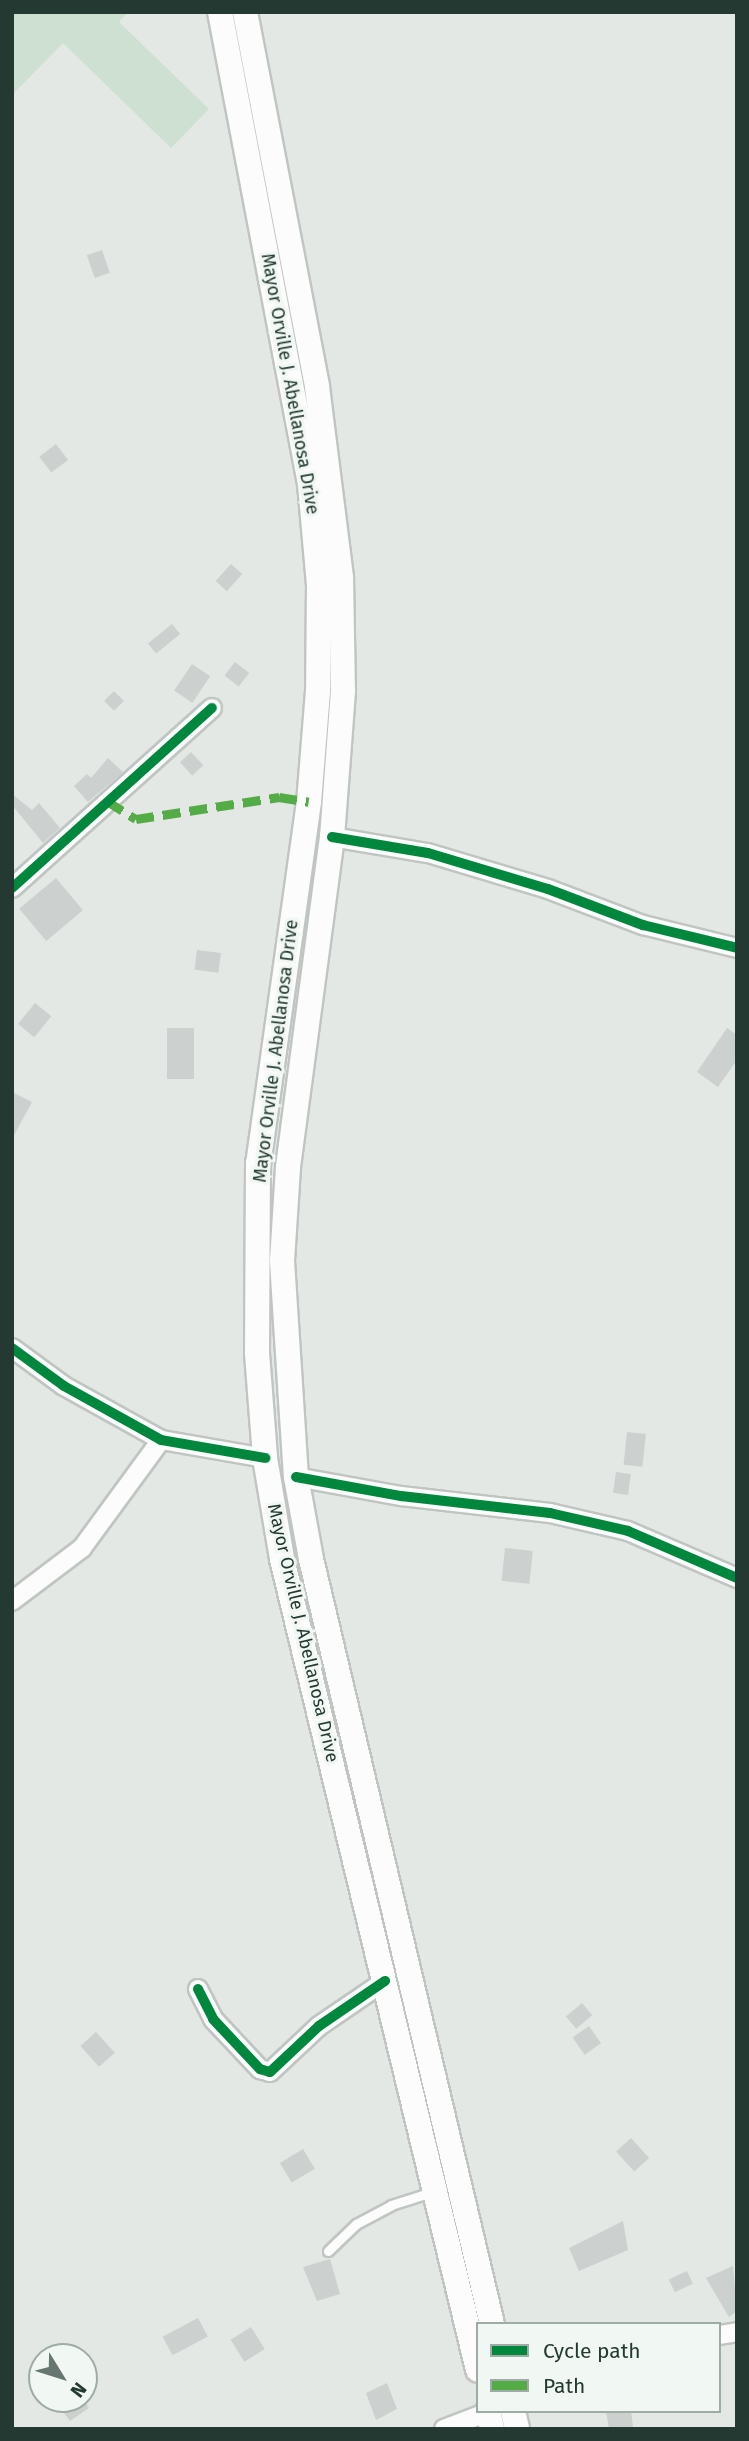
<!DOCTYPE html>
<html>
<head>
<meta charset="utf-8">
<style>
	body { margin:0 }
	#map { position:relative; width:749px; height:2441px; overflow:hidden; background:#e3e8e5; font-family:"Fira Sans",sans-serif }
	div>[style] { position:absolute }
	.green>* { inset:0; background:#cde0d1 }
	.building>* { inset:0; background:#ccd0ce; transform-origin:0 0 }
	.roads { filter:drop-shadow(2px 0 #c0c5c2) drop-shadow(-2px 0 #c0c5c2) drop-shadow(0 2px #c0c5c2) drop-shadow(0 -2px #c0c5c2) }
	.lane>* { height:9px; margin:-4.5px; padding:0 4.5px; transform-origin:4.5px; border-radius:4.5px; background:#fbfcfb }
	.street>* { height:18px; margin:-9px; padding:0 9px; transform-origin:9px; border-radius:9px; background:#fbfcfb }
	.secondary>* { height:24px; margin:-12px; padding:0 12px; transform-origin:12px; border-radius:12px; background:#fbfcfb }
	.quiet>* { height:9px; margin-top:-4.5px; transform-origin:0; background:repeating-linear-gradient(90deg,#53ac45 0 18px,transparent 0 27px) }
	.cycleway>* { height:10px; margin:-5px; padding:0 5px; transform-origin:5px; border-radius:5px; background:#00873e }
	span { translate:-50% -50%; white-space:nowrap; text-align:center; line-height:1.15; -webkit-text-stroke:6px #f1f7f3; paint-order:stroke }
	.street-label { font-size:18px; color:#233931 }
	.frame { position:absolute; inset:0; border:14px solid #233931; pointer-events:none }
	.legend { position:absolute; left:476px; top:2322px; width:245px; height:91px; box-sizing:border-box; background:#f1f7f3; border:2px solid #9faba5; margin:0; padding:9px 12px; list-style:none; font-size:21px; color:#233931 }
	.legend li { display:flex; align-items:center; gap:14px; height:35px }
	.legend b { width:35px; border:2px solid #9faba5 }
	.north { position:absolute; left:28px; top:2343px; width:70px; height:70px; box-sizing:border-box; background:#f1f7f3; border:2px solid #9faba5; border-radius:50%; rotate:128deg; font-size:19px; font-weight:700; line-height:28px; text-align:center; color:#233931 }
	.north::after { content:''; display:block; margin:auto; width:24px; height:32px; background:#667670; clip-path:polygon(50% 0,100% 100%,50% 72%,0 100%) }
</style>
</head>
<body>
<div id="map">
	<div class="green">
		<div style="clip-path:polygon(12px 12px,128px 12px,119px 22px,209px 109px,171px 148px,63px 43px,12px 95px)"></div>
	</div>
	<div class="building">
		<div style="left:102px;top:250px;width:24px;height:16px;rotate:71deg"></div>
		<div style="left:56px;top:444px;width:20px;height:21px;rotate:53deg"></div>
		<div style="left:231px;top:564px;width:15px;height:23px;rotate:42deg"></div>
		<div style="left:172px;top:624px;width:13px;height:31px;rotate:51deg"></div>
		<div style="left:235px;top:662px;width:18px;height:17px;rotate:38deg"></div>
		<div style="left:192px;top:664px;width:22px;height:32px;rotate:34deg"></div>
		<div style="left:114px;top:691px;width:14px;height:14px;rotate:45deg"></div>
		<div style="left:191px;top:752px;width:18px;height:15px;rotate:47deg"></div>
		<div style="clip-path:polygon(108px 758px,123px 772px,88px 802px,74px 786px,87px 774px,91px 778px)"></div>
		<div style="clip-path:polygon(12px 794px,32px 810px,39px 803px,60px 828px,43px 843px,12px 805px)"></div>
		<div style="left:56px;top:878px;width:42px;height:48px;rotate:50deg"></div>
		<div style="left:197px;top:950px;width:24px;height:20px;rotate:7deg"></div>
		<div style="left:35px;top:1003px;width:21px;height:27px;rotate:39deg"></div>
		<div style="left:167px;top:1028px;width:27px;height:51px"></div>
		<div style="clip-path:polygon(727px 1028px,737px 1035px,737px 1060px,718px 1087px,697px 1072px)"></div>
		<div style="clip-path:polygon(12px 1092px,32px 1102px,12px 1139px)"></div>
		<div style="left:627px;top:1432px;width:19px;height:33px;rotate:6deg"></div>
		<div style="left:616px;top:1472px;width:15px;height:21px;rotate:8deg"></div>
		<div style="left:505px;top:1548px;width:28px;height:33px;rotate:6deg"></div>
		<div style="left:582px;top:2003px;width:16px;height:21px;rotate:50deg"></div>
		<div style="left:589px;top:2026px;width:21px;height:20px;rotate:55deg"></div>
		<div style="left:96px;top:2032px;width:28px;height:21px;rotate:48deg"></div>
		<div style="left:631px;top:2138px;width:27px;height:20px;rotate:48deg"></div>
		<div style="left:303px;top:2149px;width:23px;height:27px;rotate:59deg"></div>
		<div style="clip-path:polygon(623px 2221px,628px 2250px,579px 2271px,569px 2248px)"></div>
		<div style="clip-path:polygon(330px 2259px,340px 2294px,317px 2301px,303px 2267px)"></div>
		<div style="clip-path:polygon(733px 2266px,737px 2311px,729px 2317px,706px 2278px)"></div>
		<div style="left:687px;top:2271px;width:14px;height:20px;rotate:65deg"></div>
		<div style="left:198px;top:2318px;width:21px;height:40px;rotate:62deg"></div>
		<div style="left:251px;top:2327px;width:26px;height:24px;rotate:58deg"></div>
		<div style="clip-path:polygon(387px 2383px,397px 2409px,376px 2420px,366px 2393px)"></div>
		<div style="clip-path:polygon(66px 2399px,83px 2399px,89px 2408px,70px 2421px,58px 2405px)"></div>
		<div style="clip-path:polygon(606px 2411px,631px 2411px,633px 2427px,609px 2429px)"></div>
	</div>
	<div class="roads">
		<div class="lane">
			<div style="left:328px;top:2251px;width:39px;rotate:-44deg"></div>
			<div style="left:356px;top:2224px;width:40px;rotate:-28deg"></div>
			<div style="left:391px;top:2205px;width:43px;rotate:-17.6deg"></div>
		</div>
		<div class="street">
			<div style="left:332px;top:837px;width:97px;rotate:9.5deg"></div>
			<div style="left:428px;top:853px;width:125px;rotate:16.7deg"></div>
			<div style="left:548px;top:889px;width:102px;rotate:20.8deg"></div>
			<div style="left:643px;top:925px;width:97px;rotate:13.7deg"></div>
			<div style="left:12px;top:888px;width:269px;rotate:-42deg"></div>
			<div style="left:12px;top:1348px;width:64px;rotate:36.2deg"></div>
			<div style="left:64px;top:1386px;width:111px;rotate:29.1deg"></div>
			<div style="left:161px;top:1440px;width:106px;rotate:9.8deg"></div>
			<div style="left:296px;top:1477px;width:107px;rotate:10.3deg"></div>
			<div style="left:401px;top:1496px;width:150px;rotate:6.5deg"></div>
			<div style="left:550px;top:1513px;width:80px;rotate:13deg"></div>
			<div style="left:628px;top:1531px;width:119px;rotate:23.3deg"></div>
			<div style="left:12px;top:1601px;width:88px;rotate:-37.1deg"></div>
			<div style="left:82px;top:1548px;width:134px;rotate:-53.8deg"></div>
			<div style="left:198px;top:1989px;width:34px;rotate:63deg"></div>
			<div style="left:213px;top:2019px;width:69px;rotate:46.8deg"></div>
			<div style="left:260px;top:2069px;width:10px;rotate:17deg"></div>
			<div style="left:270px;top:2072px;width:67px;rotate:-43.2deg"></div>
			<div style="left:319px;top:2026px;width:80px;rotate:-34.3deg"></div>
			<div style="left:719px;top:2335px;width:18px;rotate:-9deg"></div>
			<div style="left:444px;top:2429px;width:47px;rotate:-21.1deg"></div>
		</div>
		<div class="secondary">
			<div style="left:220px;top:12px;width:481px;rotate:79.2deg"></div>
			<div style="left:310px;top:484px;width:101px;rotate:84.9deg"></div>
			<div style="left:319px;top:585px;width:106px;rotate:90.5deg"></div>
			<div style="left:318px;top:691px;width:111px;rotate:94.6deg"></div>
			<div style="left:309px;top:802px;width:365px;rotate:98deg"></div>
			<div style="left:258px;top:1163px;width:190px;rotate:90.3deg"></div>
			<div style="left:257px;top:1353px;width:105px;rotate:85.6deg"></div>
			<div style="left:265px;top:1458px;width:102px;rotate:80.4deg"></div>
			<div style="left:282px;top:1559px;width:834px;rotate:76.41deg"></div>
			<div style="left:245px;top:12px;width:382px;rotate:79.1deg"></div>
			<div style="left:317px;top:387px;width:193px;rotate:82.8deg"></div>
			<div style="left:341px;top:578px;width:113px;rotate:89deg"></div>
			<div style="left:343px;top:691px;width:146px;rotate:94.3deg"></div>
			<div style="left:332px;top:837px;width:334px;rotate:97.6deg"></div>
			<div style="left:288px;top:1168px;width:93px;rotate:93.7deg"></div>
			<div style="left:282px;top:1261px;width:216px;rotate:86.3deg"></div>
			<div style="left:296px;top:1477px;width:83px;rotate:79.6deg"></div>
			<div style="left:311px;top:1559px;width:786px;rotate:76.69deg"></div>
			<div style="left:488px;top:2411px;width:18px;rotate:77deg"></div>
			<div style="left:513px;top:2411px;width:18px;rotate:77deg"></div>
		</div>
	</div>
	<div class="quiet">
		<div style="left:107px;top:801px;width:34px;rotate:32deg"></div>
		<div style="left:136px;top:819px;width:145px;rotate:-8.7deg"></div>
		<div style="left:279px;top:797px;width:30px;rotate:9deg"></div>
	</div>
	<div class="cycleway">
		<div style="left:332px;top:837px;width:97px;rotate:9.5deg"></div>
		<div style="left:428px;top:853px;width:125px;rotate:16.7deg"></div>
		<div style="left:548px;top:889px;width:102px;rotate:20.8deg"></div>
		<div style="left:643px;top:925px;width:97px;rotate:13.7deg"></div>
		<div style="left:12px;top:888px;width:269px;rotate:-42deg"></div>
		<div style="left:12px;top:1348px;width:64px;rotate:36.2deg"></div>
		<div style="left:64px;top:1386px;width:111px;rotate:29.1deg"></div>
		<div style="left:161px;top:1440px;width:106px;rotate:9.8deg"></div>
		<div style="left:296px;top:1477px;width:107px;rotate:10.3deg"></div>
		<div style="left:401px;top:1496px;width:150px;rotate:6.5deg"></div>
		<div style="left:550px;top:1513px;width:80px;rotate:13deg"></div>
		<div style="left:628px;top:1531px;width:119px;rotate:23.3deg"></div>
		<div style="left:198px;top:1989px;width:34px;rotate:63deg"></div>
		<div style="left:213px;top:2019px;width:69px;rotate:46.8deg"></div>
		<div style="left:260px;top:2069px;width:10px;rotate:17deg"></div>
		<div style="left:270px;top:2072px;width:67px;rotate:-43.2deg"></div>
		<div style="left:319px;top:2026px;width:80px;rotate:-34.3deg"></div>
	</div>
	<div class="street-label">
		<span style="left:290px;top:384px;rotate:80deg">Mayor Orville J. Abellanosa Drive</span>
		<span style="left:276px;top:1051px;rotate:-83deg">Mayor Orville J. Abellanosa Drive</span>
		<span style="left:303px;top:1633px;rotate:77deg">Mayor Orville J. Abellanosa Drive</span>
	</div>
	<div class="frame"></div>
	<ul class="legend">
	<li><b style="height:9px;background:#00873e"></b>Cycle path</li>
	<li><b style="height:9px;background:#53ac45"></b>Path</li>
	</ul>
	<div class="north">N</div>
</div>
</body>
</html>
